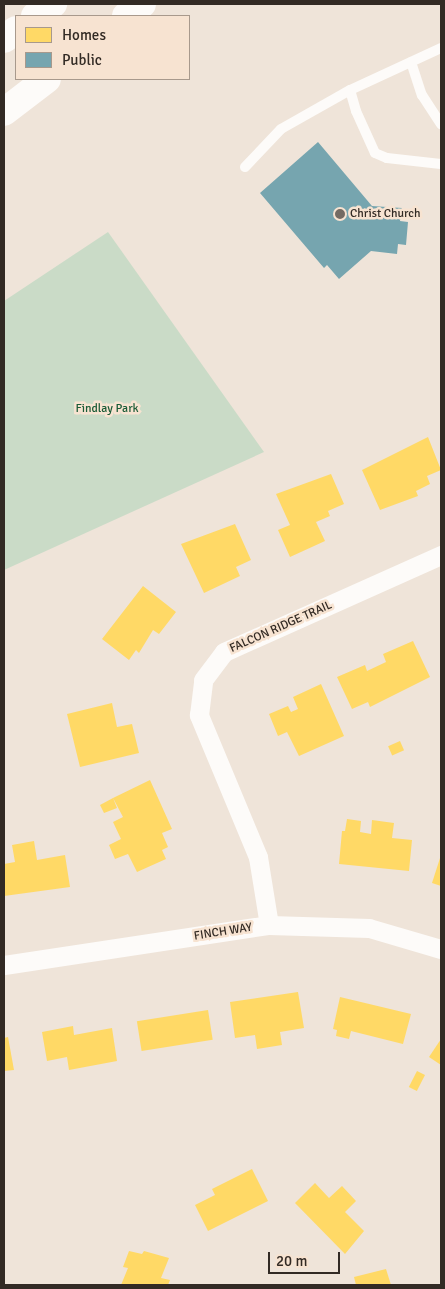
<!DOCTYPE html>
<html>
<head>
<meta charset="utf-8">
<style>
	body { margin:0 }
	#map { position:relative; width:445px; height:1289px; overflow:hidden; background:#efe4d9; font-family:Signika,sans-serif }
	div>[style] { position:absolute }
	.green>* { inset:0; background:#cadbc7 }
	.homes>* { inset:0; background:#ffd966; transform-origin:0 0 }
	.public>* { inset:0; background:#76a5af }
	.lane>* { height:10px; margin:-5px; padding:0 5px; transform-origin:5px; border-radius:5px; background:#fdfbf9 }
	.street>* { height:19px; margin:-9.5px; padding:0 9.5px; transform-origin:9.5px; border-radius:9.5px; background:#fdfbf9 }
	.secondary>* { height:28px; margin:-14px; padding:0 14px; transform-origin:14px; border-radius:14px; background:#fdfbf9 }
	.dots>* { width:14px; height:14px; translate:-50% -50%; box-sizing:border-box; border:2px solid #f7e3d1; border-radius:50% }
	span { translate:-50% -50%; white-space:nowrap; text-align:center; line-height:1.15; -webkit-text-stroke:5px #f7e3d1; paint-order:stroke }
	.poi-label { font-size:12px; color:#322a24 }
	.left { translate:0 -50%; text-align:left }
	.park-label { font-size:12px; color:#195b36 }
	.street-label { font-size:12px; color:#322a24 }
	.frame { position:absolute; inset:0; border:5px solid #322a24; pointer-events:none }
	.legend { position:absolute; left:15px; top:15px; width:175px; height:65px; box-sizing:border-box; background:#f7e3d1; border:1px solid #a8998c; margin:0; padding:6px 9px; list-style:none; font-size:15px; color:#322a24 }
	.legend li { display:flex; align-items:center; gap:10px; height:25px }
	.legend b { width:25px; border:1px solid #a8998c }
	.scale { position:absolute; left:268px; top:1252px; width:72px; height:22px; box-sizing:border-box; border:2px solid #322a24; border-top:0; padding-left:6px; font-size:15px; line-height:18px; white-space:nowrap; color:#322a24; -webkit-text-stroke:4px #f7e3d1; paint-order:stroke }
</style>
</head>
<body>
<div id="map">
	<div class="green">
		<div style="clip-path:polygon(108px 232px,264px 452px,4px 570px,4px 301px)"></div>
	</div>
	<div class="homes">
		<div style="clip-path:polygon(428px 437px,441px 470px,427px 476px,430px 484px,416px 491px,418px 496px,380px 510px,362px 470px)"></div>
		<div style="clip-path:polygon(331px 474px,344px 504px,328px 511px,330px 516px,316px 522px,325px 541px,290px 557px,278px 530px,290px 525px,276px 494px)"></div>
		<div style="clip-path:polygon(235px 524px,251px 560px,236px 567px,240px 576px,204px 593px,181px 544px)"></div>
		<div style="clip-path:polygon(143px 586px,176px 612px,159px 634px,153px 630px,139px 653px,136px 650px,129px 660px,102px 639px)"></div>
		<div style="clip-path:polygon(413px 641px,430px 677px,370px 707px,368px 702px,352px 709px,337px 677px,365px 665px,367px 671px,386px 662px,383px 654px)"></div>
		<div style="clip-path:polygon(321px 684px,344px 736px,299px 756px,287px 732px,278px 736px,269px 714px,288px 706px,291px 712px,298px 709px,293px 697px)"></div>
		<div style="clip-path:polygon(112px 703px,117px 727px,132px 724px,139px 753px,80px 767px,67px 714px)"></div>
		<div style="left:400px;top:741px;width:10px;height:13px;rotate:66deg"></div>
		<div style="clip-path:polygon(150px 780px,172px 829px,162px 833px,168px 847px,162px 850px,166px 859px,137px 872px,128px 854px,115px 859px,109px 845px,121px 839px,113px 822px,123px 817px,113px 798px,117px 808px,104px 813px,100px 805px,113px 798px)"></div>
		<div style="clip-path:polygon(347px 819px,361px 821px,360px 832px,371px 834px,372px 820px,394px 823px,392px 838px,412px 840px,409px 871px,339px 864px,342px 831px,345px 831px)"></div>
		<div style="clip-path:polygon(34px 841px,37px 860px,65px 855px,70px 887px,4px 896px,4px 864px,15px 862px,12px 845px)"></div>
		<div style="clip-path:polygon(441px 855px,441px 886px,432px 883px)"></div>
		<div style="clip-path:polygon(298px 992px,304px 1028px,280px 1032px,282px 1045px,257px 1049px,255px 1035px,235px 1038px,230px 1002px)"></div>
		<div style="clip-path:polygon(340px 997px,411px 1014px,403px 1044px,351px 1031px,349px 1039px,336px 1036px,337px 1030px,333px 1029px)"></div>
		<div style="left:208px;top:1010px;width:30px;height:72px;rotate:81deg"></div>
		<div style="clip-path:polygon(73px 1026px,74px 1035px,112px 1028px,117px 1061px,69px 1070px,67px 1057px,47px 1061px,42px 1032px)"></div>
		<div style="clip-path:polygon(8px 1037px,14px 1070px,4px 1071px,4px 1038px)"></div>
		<div style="clip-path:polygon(441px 1039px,441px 1065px,429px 1057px)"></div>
		<div style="left:417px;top:1071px;width:9px;height:18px;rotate:27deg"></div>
		<div style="clip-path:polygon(252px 1169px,268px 1201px,208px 1231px,195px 1205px,215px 1195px,212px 1189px)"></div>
		<div style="clip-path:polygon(315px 1183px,329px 1198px,342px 1186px,356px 1201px,345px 1212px,364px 1231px,345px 1254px,295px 1203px)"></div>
		<div style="clip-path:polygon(129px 1251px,142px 1254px,144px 1251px,169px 1258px,161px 1278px,170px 1280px,168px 1285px,121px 1285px,128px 1268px,123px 1267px)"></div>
		<div style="clip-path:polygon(386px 1269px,391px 1285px,356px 1285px,354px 1277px)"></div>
	</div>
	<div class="public">
		<div style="clip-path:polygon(318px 142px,372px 206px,402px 208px,400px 221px,408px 222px,406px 245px,398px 244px,397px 254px,371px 251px,339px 279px,327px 265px,324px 268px,260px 193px)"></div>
	</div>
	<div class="lane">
		<div style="left:441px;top:48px;width:100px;rotate:155.2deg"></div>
		<div style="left:350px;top:90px;width:22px;rotate:74deg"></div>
		<div style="left:356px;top:111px;width:46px;rotate:65.7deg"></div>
		<div style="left:375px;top:153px;width:13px;rotate:23deg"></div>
		<div style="left:387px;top:158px;width:54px;rotate:6.3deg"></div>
		<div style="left:411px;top:62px;width:35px;rotate:72deg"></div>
		<div style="left:422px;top:95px;width:35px;rotate:57deg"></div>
		<div style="left:245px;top:167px;width:52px;rotate:-46.5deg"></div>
		<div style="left:281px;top:129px;width:79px;rotate:-29.5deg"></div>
	</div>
	<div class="street">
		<div style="left:269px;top:925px;width:69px;rotate:-99.2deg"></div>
		<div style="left:258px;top:857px;width:154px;rotate:-112.6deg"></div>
		<div style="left:199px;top:715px;width:35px;rotate:-83deg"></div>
		<div style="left:203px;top:680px;width:35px;rotate:-53deg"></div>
		<div style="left:224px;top:652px;width:238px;rotate:-24.1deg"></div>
		<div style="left:4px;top:965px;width:268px;rotate:-8.6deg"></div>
		<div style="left:269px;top:925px;width:100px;rotate:1.7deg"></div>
		<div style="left:369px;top:928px;width:75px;rotate:16.3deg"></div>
	</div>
	<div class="secondary">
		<div style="left:35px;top:16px;width:22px;rotate:-34deg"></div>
		<div style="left:126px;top:16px;width:20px;rotate:-37deg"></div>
		<div style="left:4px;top:39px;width:15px;rotate:-37deg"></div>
		<div style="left:4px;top:112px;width:54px;rotate:-37.5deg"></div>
	</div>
	<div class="dots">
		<div style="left:340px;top:214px;background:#746b63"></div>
	</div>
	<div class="poi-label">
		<span class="left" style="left:350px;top:214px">Christ Church</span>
	</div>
	<div class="park-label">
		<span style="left:107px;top:409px">Findlay Park</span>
	</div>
	<div class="street-label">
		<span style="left:281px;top:627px;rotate:-24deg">FALCON RIDGE TRAIL</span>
		<span style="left:223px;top:932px;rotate:-9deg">FINCH WAY</span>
	</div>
	<div class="frame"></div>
	<ul class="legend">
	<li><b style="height:14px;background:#ffd966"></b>Homes</li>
	<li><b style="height:14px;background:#76a5af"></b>Public</li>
	</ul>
	<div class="scale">20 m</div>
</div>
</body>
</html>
